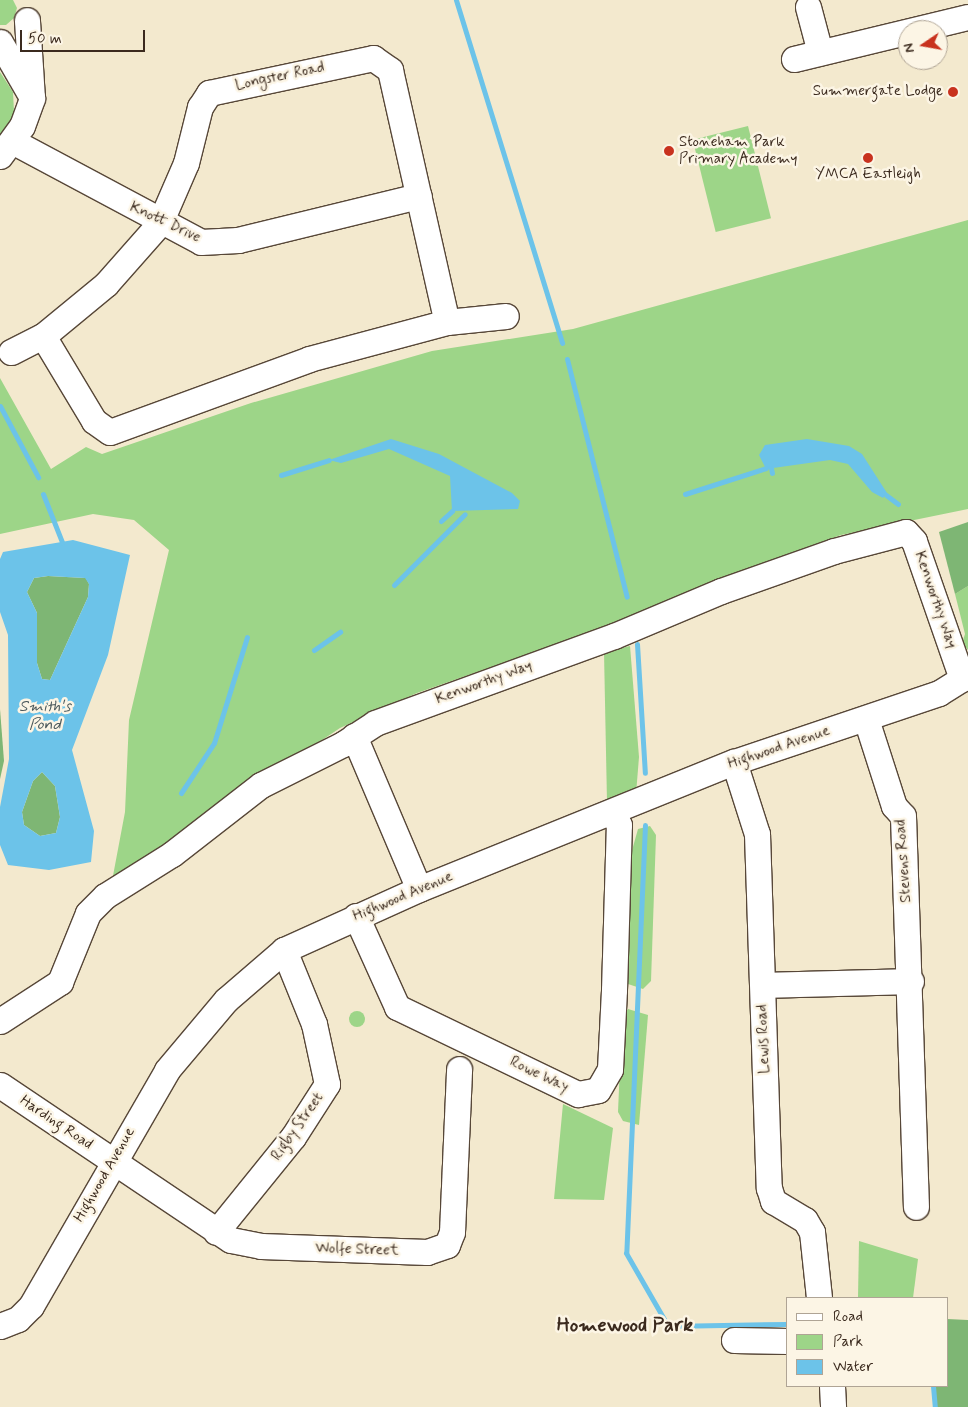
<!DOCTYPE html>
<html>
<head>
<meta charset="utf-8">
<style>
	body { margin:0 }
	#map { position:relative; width:968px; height:1407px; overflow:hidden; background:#f3e9ce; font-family:Mynerve,sans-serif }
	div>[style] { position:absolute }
	.green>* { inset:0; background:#9dd588; transform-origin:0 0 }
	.round { border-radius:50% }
	.forest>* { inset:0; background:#7eb674 }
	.water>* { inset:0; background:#6cc3e9 }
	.stream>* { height:5px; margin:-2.5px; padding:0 2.5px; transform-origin:2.5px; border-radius:2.5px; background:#6cc3e9 }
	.roads { filter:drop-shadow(1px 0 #574738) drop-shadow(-1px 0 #574738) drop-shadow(0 1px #574738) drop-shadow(0 -1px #574738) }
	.minor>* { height:25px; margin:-12.5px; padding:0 12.5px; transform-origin:12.5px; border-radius:12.5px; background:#fff }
	.dots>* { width:14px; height:14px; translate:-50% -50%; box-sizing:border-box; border:2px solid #fcf5e5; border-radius:50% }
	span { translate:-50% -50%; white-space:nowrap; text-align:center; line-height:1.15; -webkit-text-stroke:5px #fcf5e5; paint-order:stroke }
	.street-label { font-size:15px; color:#3b2a1e }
	.poi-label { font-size:15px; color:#3b2a1e }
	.right { translate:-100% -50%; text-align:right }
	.left { translate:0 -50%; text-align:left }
	.water-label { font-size:16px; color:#4a585b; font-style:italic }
	.district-label { font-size:20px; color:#3b2a1e; font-weight:700 }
	.legend { position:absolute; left:786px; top:1297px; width:162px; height:90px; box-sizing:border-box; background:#fcf5e5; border:1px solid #afa495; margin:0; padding:6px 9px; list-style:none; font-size:15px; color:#3b2a1e }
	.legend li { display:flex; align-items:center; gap:10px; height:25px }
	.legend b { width:25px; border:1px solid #afa495 }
	.north { position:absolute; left:898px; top:20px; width:50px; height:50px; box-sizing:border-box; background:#fcf5e5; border:1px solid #afa495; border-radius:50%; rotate:258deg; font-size:14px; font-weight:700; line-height:20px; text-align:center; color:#3b2a1e }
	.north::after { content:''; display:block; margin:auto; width:18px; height:22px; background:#c8321e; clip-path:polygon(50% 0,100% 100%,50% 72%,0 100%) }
	.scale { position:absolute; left:20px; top:30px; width:125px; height:22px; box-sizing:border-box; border:2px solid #3b2a1e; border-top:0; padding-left:6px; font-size:15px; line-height:18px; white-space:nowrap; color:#3b2a1e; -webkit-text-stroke:4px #fcf5e5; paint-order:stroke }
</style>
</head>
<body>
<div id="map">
	<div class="green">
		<div style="clip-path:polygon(0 0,13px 0,17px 8px,14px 18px,6px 25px,0 25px)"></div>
		<div style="clip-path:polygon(0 72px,13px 92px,14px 112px,9px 129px,0 136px)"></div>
		<div style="left:748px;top:126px;width:95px;height:57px;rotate:76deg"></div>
		<div style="clip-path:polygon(968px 220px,968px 509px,841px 535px,710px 582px,686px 599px,417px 693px,340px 728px,112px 881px,125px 812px,129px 720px,169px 550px,134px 520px,93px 514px,0 534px,0 378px,51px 469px,86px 447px,102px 454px,251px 403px,432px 351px,573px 329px)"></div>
		<div style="clip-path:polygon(968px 586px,968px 650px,962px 643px,965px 634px,955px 594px)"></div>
		<div style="clip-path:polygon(630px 646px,639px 757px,636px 794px,607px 802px,604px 652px)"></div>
		<div style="clip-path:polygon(650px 826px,656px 835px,651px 981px,643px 989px,628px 984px,631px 854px,638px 829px)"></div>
		<div style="clip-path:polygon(628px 1009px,648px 1015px,639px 1125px,623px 1121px,618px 1112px,622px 1018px)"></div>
		<div class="round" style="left:349px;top:1011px;width:16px;height:16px"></div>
		<div style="clip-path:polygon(563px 1104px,613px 1128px,604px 1200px,554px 1199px)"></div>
		<div style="clip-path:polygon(859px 1241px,918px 1259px,913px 1298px,858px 1298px)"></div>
	</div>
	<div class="forest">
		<div style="clip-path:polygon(968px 522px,968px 586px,955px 594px,939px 532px)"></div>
		<div style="clip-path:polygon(48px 576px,86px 578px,89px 584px,88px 597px,50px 680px,42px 679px,37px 663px,37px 613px,27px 592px,34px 578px)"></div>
		<div style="clip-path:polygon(0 709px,4px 761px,0 779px)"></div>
		<div style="clip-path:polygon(42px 772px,55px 786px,60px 817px,56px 833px,40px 836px,24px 825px,22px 812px,33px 781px)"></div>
		<div style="clip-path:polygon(947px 1319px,968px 1320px,968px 1407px,936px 1407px,935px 1386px,947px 1386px)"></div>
	</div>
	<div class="water">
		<div style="clip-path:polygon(391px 439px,439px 454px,512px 493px,520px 501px,518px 509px,452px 511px,450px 476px,389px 449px,341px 463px,329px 460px)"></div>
		<div style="clip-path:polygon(807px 439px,849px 446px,862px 454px,887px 493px,883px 498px,872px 492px,848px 464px,830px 460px,766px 469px,759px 455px,765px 445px)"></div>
		<div style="clip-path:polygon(evenodd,73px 540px,130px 555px,108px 655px,72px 750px,94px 831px,91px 862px,49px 870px,8px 865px,0 845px,0 807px,9px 759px,8px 635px,0 612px,0 559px,3px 552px,73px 540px,48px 576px,85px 578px,89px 584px,88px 597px,50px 680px,42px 679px,37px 663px,37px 613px,27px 592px,34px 578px,48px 576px,73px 540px,42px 772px,55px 786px,60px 817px,56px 833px,40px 836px,24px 825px,22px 812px,33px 781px,42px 772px)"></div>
	</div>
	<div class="stream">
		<div style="left:456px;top:0;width:359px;rotate:72.8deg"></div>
		<div style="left:567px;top:359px;width:245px;rotate:75.9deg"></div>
		<div style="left:0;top:406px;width:81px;rotate:61.8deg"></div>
		<div style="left:771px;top:468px;width:5px;rotate:79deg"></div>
		<div style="left:281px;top:475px;width:50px;rotate:-17.4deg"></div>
		<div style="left:43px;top:494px;width:52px;rotate:68.4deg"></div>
		<div style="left:685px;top:494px;width:85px;rotate:-17.8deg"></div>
		<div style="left:886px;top:495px;width:15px;rotate:37deg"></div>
		<div style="left:441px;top:521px;width:15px;rotate:-42deg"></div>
		<div style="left:394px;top:585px;width:100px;rotate:-45deg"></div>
		<div style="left:637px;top:644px;width:129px;rotate:86.5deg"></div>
		<div style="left:314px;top:650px;width:32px;rotate:-35deg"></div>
		<div style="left:181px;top:793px;width:60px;rotate:-56.6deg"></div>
		<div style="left:214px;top:743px;width:111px;rotate:-72.7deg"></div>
		<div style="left:645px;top:825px;width:428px;rotate:92.5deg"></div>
		<div style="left:626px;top:1253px;width:84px;rotate:60.1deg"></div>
		<div style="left:668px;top:1326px;width:119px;rotate:-1deg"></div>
		<div style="left:933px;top:1386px;width:21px;rotate:85deg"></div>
	</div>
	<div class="roads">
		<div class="minor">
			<div style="left:808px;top:7px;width:47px;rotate:75.1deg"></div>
			<div style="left:0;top:42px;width:60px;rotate:60deg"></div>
			<div style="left:794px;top:59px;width:179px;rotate:-13.6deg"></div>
			<div style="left:12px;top:141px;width:214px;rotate:28.1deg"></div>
			<div style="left:201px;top:242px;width:37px;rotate:-3deg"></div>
			<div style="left:238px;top:240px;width:186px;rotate:-13.7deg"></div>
			<div style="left:0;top:156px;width:37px;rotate:-54deg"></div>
			<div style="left:22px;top:126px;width:30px;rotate:-70deg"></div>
			<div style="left:32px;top:98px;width:78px;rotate:-93.7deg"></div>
			<div style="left:43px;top:336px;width:99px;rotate:59deg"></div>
			<div style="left:94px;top:421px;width:19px;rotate:35deg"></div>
			<div style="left:110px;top:432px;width:212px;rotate:-20.1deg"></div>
			<div style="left:309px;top:359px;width:143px;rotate:-15deg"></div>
			<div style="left:447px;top:322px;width:59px;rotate:-5.8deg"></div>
			<div style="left:11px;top:352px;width:36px;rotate:-27deg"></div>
			<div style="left:43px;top:336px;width:82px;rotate:-39.5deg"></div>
			<div style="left:106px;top:284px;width:81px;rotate:-48.5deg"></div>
			<div style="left:160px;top:223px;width:65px;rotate:-66.6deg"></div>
			<div style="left:186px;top:163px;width:58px;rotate:-76deg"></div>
			<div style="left:200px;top:107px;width:17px;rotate:-57deg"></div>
			<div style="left:209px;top:93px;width:168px;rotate:-12deg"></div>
			<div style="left:373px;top:58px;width:21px;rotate:35deg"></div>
			<div style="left:390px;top:70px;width:258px;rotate:77.3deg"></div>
			<div style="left:866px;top:719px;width:91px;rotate:72.2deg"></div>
			<div style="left:894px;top:806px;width:13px;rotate:48deg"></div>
			<div style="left:903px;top:816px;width:391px;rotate:88.1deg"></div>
			<div style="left:354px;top:736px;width:166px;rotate:67deg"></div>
			<div style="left:734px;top:762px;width:76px;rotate:72.3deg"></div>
			<div style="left:757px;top:834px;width:354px;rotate:88.1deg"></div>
			<div style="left:769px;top:1188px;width:14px;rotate:73deg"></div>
			<div style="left:773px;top:1201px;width:37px;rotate:31deg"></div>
			<div style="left:805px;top:1220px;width:14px;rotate:60deg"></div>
			<div style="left:812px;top:1232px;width:66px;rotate:83.9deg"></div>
			<div style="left:356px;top:916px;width:100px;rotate:65.7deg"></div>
			<div style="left:397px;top:1007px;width:201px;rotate:25.7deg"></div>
			<div style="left:578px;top:1094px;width:20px;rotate:-11deg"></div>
			<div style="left:598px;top:1090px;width:24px;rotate:-60deg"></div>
			<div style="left:610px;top:1069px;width:79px;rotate:-87.1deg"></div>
			<div style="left:614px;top:990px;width:165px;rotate:-88.3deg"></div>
			<div style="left:619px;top:825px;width:13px;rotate:-117deg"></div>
			<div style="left:763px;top:985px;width:148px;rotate:-1.5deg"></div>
			<div style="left:0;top:1021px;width:72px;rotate:-33deg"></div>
			<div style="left:60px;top:982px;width:74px;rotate:-67.9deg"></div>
			<div style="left:88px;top:913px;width:24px;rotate:-45deg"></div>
			<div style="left:105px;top:896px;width:79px;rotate:-32.1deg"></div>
			<div style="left:172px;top:854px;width:113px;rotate:-37.8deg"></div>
			<div style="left:261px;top:785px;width:92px;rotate:-26.6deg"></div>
			<div style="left:343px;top:744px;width:38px;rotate:-33deg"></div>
			<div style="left:375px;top:723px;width:254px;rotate:-20deg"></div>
			<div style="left:614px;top:636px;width:116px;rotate:-22.8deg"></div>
			<div style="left:721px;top:591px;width:120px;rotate:-19.5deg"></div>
			<div style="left:834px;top:551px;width:74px;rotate:-14.8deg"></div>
			<div style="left:906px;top:532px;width:12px;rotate:48deg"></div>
			<div style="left:914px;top:541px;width:146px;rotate:70.8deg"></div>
			<div style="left:0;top:1085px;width:278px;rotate:33.9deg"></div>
			<div style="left:231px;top:1240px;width:31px;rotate:11deg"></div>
			<div style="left:261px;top:1246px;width:166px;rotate:2.1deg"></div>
			<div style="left:427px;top:1252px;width:21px;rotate:-19deg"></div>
			<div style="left:447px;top:1245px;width:14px;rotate:-69deg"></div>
			<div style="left:452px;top:1232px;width:163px;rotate:-87.5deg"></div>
			<div style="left:216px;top:1232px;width:122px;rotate:-51deg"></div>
			<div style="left:293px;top:1137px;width:63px;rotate:-57.3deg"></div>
			<div style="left:327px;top:1084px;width:61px;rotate:-102.2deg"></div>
			<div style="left:314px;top:1024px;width:80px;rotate:-112.1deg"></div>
			<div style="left:0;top:1326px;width:19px;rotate:-21deg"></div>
			<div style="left:18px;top:1319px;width:18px;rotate:-45deg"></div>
			<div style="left:31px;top:1306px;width:272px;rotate:-60deg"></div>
			<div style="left:167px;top:1070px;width:92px;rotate:-49.9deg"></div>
			<div style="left:226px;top:1000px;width:77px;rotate:-40.8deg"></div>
			<div style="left:284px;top:950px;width:148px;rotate:-24.3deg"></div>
			<div style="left:419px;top:889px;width:340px;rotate:-22deg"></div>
			<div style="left:734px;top:762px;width:216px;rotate:-18.6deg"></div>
			<div style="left:939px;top:693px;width:34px;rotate:-32deg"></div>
			<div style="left:734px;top:1340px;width:53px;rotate:1.1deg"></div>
			<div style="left:832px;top:1386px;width:21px;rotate:87deg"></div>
		</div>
	</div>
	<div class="dots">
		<div style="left:953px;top:92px;background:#c8321e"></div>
		<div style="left:669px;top:151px;background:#c8321e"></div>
		<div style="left:868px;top:158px;background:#c8321e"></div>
	</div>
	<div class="street-label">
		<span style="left:280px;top:77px;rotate:-12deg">Longster Road</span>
		<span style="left:165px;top:223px;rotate:25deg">Knott Drive</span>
		<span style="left:935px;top:600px;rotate:71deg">Kenworthy Way</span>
		<span style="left:484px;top:683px;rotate:-20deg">Kenworthy Way</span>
		<span style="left:779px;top:748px;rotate:-19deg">Highwood Avenue</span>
		<span style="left:904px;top:861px;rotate:-94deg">Stevens Road</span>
		<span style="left:403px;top:897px;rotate:-23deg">Highwood Avenue</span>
		<span style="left:764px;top:1039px;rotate:-92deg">Lewis Road</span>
		<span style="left:539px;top:1075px;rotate:26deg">Rowe Way</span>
		<span style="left:56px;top:1123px;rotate:34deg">Harding Road</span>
		<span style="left:298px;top:1127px;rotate:-55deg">Rigby Street</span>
		<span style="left:105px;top:1175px;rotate:-60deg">Highwood Avenue</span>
		<span style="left:357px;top:1250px;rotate:2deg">Wolfe Street</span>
	</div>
	<div class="poi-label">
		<span class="right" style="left:943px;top:92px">Summergate Lodge</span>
		<span class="left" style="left:679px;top:151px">Stoneham Park<br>Primary Academy</span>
		<span style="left:868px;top:175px">YMCA Eastleigh</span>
	</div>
	<div class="water-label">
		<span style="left:45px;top:716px">Smith's<br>Pond</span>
	</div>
	<div class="district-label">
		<span style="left:625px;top:1325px">Homewood Park</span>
	</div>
	<ul class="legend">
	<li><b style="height:6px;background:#fff"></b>Road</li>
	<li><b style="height:14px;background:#9dd588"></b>Park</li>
	<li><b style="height:14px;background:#6cc3e9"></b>Water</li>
	</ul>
	<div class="north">N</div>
	<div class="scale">50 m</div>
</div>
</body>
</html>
